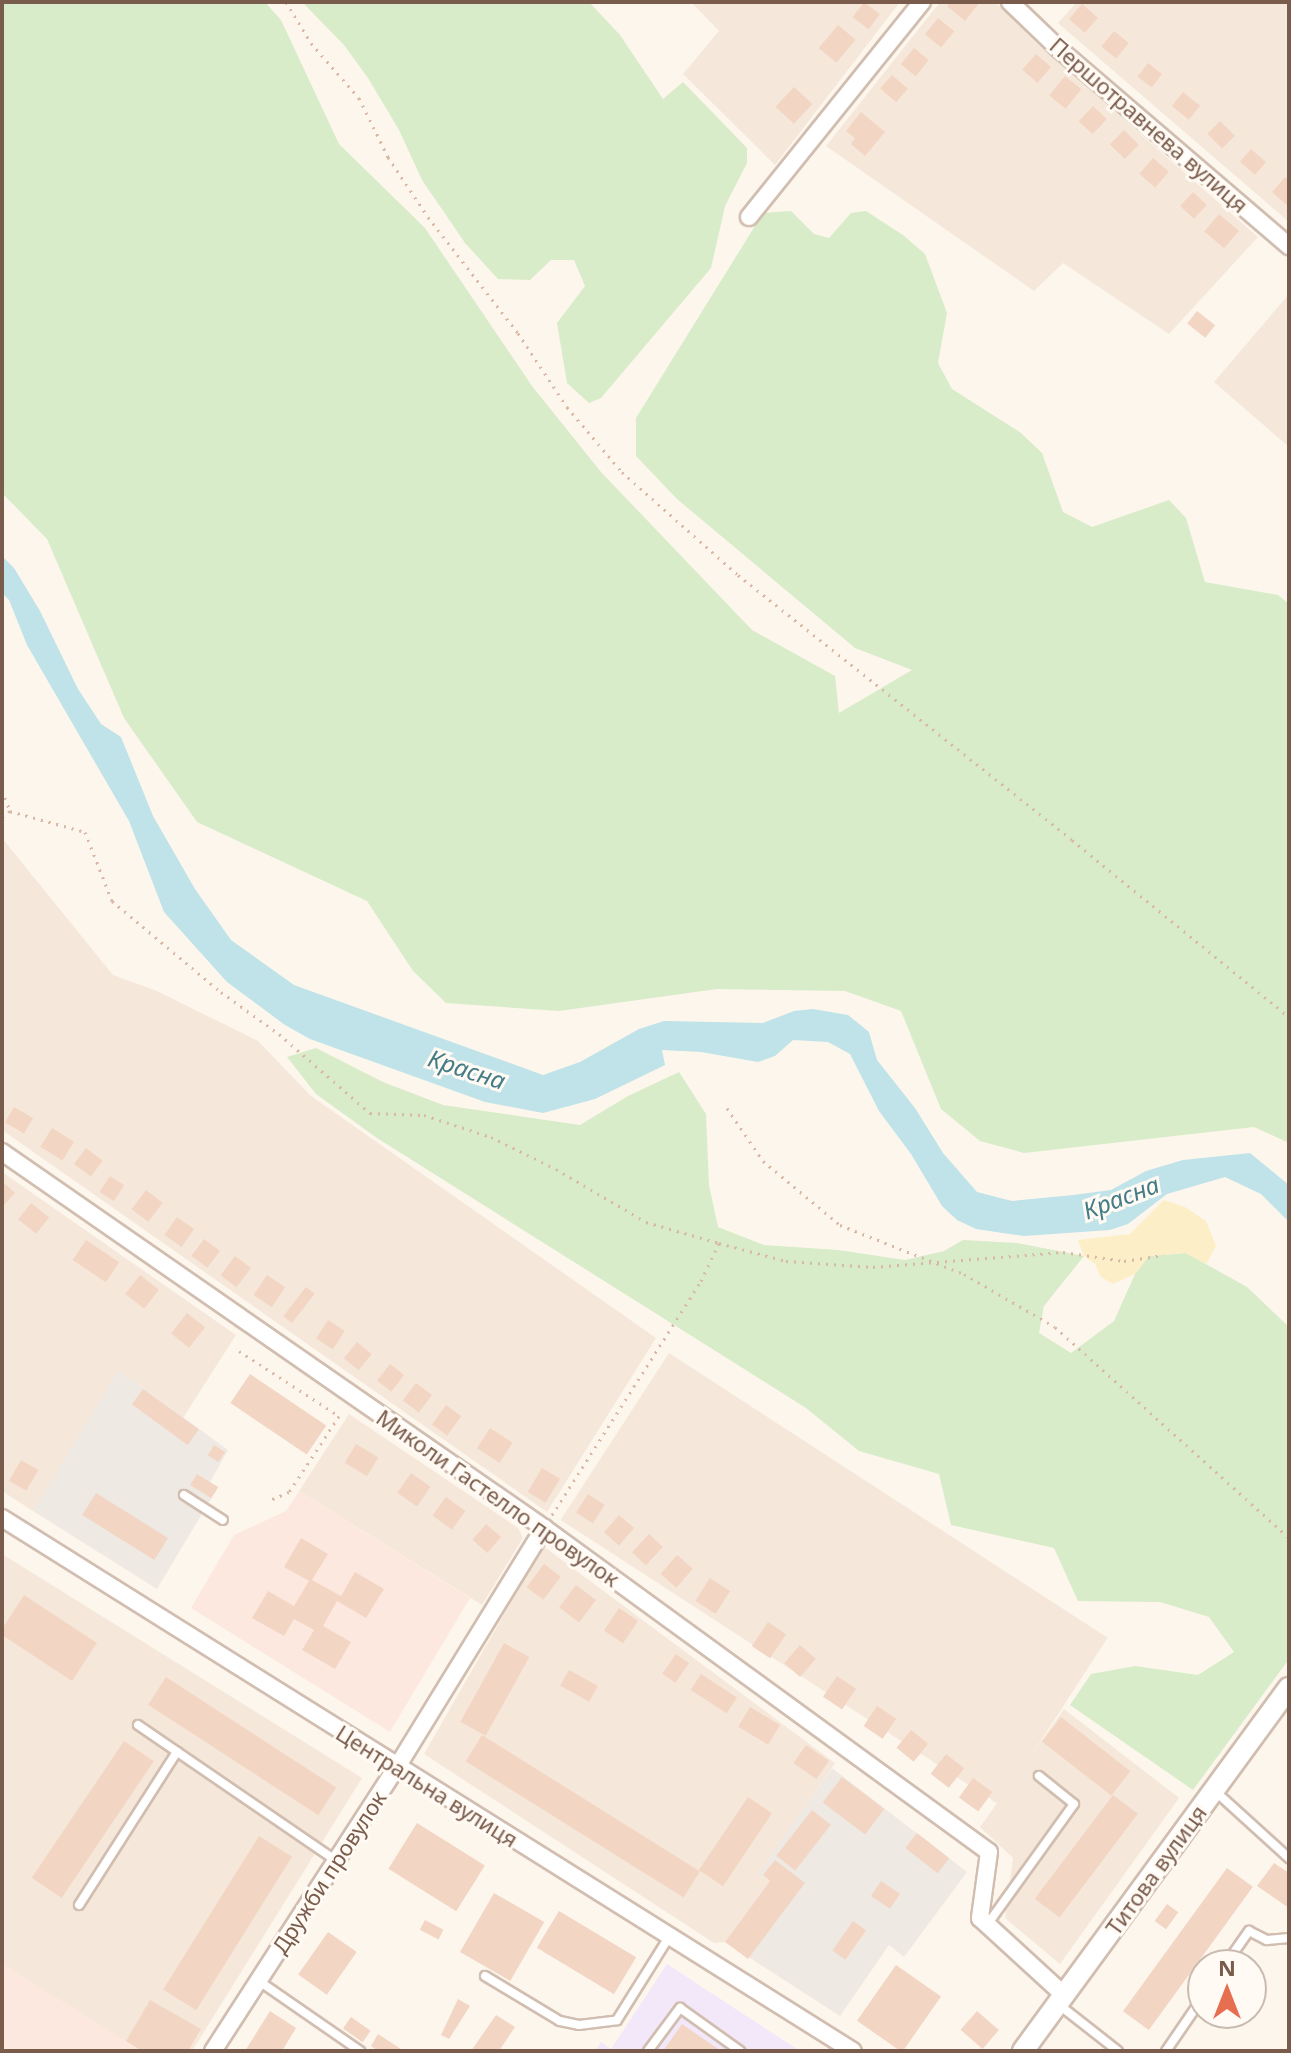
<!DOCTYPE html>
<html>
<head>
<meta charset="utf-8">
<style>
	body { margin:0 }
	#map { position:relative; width:1291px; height:2053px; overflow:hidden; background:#fdf6ec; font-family:"Noto Sans",sans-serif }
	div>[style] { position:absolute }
	.residential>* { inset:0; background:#f5e8da; transform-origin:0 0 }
	.commercial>* { inset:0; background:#fde8e0 }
	.industrial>* { inset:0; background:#efe9e4 }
	.education>* { inset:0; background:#f3e8fa }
	.green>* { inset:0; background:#d8ecc9 }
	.sand>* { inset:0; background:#fcefc7 }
	.water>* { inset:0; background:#bfe3e8 }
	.building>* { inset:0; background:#f3d5c3; transform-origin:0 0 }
	.path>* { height:3px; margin-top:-1.5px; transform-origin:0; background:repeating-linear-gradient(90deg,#d9b8a5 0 2px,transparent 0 8px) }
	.roads { filter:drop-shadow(2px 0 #d1beb0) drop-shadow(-2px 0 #d1beb0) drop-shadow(0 2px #d1beb0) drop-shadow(0 -2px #d1beb0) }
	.service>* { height:8px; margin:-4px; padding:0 4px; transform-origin:4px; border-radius:4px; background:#fff }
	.minor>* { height:16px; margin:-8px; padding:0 8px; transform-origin:8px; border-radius:8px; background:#fff }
	.tertiary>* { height:20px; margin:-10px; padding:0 10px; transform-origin:10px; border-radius:10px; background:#fff }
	span { translate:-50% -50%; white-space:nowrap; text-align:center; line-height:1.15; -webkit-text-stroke:6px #fffaf3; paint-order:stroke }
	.street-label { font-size:22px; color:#7a5c4d }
	.water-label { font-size:24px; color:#437c86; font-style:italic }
	.frame { position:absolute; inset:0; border:4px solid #7a5c4d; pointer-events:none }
	.north { position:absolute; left:1187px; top:1949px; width:80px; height:80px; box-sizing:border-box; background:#fffaf3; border:2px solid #cabbb1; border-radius:50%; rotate:0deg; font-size:22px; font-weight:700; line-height:32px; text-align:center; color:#7a5c4d }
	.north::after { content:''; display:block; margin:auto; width:28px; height:36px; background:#e76f51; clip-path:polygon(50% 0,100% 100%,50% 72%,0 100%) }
</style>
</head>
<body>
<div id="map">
	<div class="residential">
		<div style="clip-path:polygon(691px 2px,900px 2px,775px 165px,683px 74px,719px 31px)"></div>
		<div style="clip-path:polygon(940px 2px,995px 2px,1034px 41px,1258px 237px,1169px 334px,1063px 263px,1034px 291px,826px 146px)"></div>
		<div style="clip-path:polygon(1077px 2px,1289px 2px,1289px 222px,1058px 23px)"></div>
		<div style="clip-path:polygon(1289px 294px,1289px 447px,1214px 382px)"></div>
		<div style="clip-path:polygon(2px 838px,113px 975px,157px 991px,258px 1041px,311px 1096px,656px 1338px,547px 1512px,2px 1130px)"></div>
		<div style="clip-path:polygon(2px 1172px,236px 1335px,183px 1418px,119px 1371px,33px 1511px,2px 1491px)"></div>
		<div style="left:669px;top:1353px;width:523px;height:199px;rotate:33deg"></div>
		<div style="clip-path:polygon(349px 1414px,518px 1528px,523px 1538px,482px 1605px,299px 1491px)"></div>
		<div style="clip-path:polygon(543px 1546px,835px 1763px,759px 1874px,770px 1881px,725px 1942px,714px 1943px,424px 1754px)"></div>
		<div style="clip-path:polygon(2px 1554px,362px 1778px,192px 2051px,2px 2051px)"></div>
		<div style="clip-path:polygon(1064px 1709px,1179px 1798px,1060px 1964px,1005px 1918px,1013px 1858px,980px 1827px)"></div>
	</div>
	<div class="commercial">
		<div style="clip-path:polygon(299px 1491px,470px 1598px,390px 1732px,191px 1608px,234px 1535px,286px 1511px)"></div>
		<div style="clip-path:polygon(2px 1964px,142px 2051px,2px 2051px)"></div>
	</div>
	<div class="industrial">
		<div style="clip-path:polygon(119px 1370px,228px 1450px,210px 1482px,218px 1487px,157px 1589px,33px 1511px)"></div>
		<div style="clip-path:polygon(832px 1768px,967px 1872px,904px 1957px,889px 1945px,840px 2016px,725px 1942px,770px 1881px,758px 1874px)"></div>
	</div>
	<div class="education">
		<div style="clip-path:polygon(667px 1964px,800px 2051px,595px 2051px,601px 2042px,611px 2049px)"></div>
	</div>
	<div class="green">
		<div style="clip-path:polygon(2px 2px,265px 2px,281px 20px,339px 144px,425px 228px,532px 386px,601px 472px,752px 630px,835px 676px,839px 713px,912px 670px,855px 648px,677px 499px,636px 456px,636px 418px,763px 213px,791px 211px,814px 234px,829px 238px,851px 213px,866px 211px,903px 235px,925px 254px,947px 313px,938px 363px,952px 389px,1021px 433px,1042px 453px,1063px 512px,1092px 527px,1169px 500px,1186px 518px,1205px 582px,1278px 595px,1289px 604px,1289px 1143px,1254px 1127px,1024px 1153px,980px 1141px,941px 1109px,901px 1011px,845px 991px,717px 989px,559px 1011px,446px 1003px,413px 971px,367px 901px,197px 822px,124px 718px,47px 539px,2px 493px)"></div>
		<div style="clip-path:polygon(302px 2px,589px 2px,620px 35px,663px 99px,683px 82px,747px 148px,747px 163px,725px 206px,711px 268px,601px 398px,589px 403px,567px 383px,557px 323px,585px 286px,574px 260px,551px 260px,530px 280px,498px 279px,465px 243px,422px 180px,399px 130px,368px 78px,344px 45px)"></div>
		<div style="clip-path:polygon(316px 1048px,383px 1082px,443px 1105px,580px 1125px,628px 1096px,679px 1072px,706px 1114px,709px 1185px,718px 1227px,764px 1245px,838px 1250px,905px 1260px,944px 1251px,963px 1240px,1017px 1243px,1084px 1256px,1044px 1306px,1039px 1333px,1071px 1353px,1114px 1321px,1135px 1274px,1149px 1256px,1186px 1253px,1247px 1287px,1289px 1327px,1289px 1659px,1193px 1790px,1070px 1705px,1091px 1674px,1135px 1666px,1198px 1675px,1234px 1652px,1209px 1617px,1160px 1602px,1078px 1601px,1054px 1548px,951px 1525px,939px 1474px,859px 1451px,806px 1408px,377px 1138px,316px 1094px,287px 1057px)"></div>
	</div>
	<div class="sand">
		<div style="clip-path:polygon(1164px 1200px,1185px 1207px,1206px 1221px,1216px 1246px,1206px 1264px,1185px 1253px,1149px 1256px,1135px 1274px,1113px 1284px,1101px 1277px,1095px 1264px,1084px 1256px,1078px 1240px,1130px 1234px)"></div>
	</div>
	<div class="water">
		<div style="clip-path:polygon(2px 556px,14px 568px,40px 611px,78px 689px,101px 724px,121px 737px,153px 816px,195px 889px,231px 940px,294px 985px,543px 1075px,580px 1062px,639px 1029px,664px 1021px,763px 1023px,794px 1011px,813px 1009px,848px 1015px,869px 1032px,877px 1060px,915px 1108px,943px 1153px,977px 1192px,1012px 1201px,1073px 1195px,1111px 1190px,1146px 1171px,1183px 1160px,1250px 1153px,1289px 1185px,1289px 1222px,1261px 1194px,1225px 1177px,1167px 1194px,1128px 1224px,1110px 1230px,1024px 1236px,976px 1229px,957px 1220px,942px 1206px,911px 1154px,879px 1111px,850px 1054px,828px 1042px,793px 1040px,775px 1056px,758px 1062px,701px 1052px,662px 1050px,665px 1065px,595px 1099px,543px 1113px,485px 1102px,310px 1039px,285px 1025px,227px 982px,164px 912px,129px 821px,27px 645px,9px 600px,2px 593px)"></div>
	</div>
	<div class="building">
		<div style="left:864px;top:2px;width:20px;height:19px;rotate:37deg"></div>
		<div style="clip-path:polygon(950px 2px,980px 2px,965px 21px,947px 6px)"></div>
		<div style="left:1082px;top:4px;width:21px;height:20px;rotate:41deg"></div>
		<div style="left:938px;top:18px;width:21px;height:21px;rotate:39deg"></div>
		<div style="left:838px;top:25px;width:23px;height:30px;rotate:40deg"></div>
		<div style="left:1114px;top:31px;width:19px;height:20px;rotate:39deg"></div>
		<div style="left:914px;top:48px;width:19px;height:21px;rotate:39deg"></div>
		<div style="left:1036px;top:54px;width:20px;height:21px;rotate:41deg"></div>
		<div style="left:1148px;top:63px;width:18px;height:17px;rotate:38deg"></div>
		<div style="left:892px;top:75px;width:21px;height:18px;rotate:41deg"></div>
		<div style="left:1065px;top:76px;width:21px;height:25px;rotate:39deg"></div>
		<div style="left:794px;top:87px;width:25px;height:27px;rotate:43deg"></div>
		<div style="left:1183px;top:92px;width:22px;height:18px;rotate:39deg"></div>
		<div style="left:1093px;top:106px;width:19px;height:21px;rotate:43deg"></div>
		<div style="clip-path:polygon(861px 112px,885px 132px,865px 156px,851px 144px,855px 138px,846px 131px)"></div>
		<div style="left:1220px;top:121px;width:21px;height:18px;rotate:45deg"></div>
		<div style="left:1124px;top:130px;width:21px;height:20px;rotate:45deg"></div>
		<div style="left:1251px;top:149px;width:20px;height:17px;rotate:41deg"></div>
		<div style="left:1153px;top:158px;width:21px;height:21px;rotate:41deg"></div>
		<div style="clip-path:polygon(1285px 177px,1289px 180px,1289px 207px,1272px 192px)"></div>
		<div style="left:1193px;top:192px;width:19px;height:19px;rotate:43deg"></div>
		<div style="left:1219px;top:214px;width:26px;height:23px;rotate:40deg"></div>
		<div style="left:1197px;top:311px;width:23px;height:16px;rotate:38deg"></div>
		<div style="left:14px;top:1107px;width:22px;height:18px;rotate:30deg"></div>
		<div style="left:52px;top:1128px;width:26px;height:22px;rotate:32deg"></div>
		<div style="left:86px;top:1148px;width:21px;height:20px;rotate:37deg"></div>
		<div style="left:110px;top:1176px;width:17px;height:19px;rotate:33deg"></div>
		<div style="clip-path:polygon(2px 1181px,15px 1193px,2px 1207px)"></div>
		<div style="left:146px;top:1190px;width:21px;height:24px;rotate:37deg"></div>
		<div style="left:31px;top:1203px;width:23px;height:21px;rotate:38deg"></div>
		<div style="left:177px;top:1217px;width:21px;height:22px;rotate:35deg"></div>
		<div style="left:204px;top:1239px;width:20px;height:21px;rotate:37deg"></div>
		<div style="left:86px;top:1240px;width:40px;height:24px;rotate:34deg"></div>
		<div style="left:235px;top:1256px;width:20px;height:24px;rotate:37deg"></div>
		<div style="left:140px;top:1275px;width:24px;height:24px;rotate:38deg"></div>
		<div style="left:267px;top:1275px;width:22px;height:24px;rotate:34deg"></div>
		<div style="left:306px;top:1287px;width:11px;height:37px;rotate:38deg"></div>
		<div style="left:187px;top:1313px;width:23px;height:26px;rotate:38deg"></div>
		<div style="left:328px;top:1320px;width:20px;height:22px;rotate:33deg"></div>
		<div style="left:357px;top:1342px;width:19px;height:21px;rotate:39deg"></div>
		<div style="left:390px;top:1364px;width:18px;height:21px;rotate:38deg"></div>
		<div style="left:250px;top:1374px;width:92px;height:35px;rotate:34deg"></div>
		<div style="left:416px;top:1383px;width:20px;height:22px;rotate:37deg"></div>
		<div style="left:143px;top:1389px;width:69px;height:19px;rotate:36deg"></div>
		<div style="left:446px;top:1405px;width:19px;height:24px;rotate:36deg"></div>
		<div style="left:490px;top:1428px;width:27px;height:24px;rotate:33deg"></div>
		<div style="left:356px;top:1444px;width:26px;height:22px;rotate:31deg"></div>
		<div style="left:214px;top:1445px;width:13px;height:12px;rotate:32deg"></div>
		<div style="left:21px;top:1460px;width:20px;height:24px;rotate:30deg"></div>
		<div style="left:542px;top:1468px;width:21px;height:28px;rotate:31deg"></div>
		<div style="left:411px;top:1473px;width:24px;height:24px;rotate:35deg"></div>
		<div style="left:197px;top:1474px;width:25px;height:13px;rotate:32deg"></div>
		<div style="left:96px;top:1493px;width:85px;height:26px;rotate:32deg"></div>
		<div style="left:588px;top:1494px;width:20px;height:22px;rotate:33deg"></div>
		<div style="left:446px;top:1497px;width:24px;height:23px;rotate:36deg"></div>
		<div style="left:619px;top:1515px;width:20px;height:23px;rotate:41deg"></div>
		<div style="left:486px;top:1524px;width:20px;height:21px;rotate:41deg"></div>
		<div style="left:649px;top:1534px;width:19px;height:25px;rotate:43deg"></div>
		<div style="clip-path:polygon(301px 1538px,328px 1554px,312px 1580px,341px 1596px,355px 1572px,384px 1589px,366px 1618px,337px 1601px,323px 1626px,351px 1642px,335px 1669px,302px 1650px,314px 1630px,294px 1619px,284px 1636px,252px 1618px,268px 1591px,294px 1606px,309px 1581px,284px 1567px)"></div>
		<div style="left:677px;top:1555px;width:21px;height:25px;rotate:41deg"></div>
		<div style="left:544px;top:1564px;width:21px;height:29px;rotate:37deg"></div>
		<div style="left:710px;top:1578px;width:24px;height:27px;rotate:33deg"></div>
		<div style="left:576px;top:1585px;width:25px;height:28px;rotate:37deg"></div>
		<div style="clip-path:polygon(24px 1595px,97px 1643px,72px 1681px,2px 1635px,2px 1629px)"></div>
		<div style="left:619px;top:1608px;width:23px;height:27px;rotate:34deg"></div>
		<div style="left:768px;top:1622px;width:22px;height:29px;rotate:34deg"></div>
		<div style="left:504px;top:1643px;width:29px;height:90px;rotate:29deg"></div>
		<div style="left:800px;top:1645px;width:21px;height:24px;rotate:41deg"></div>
		<div style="left:676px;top:1654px;width:16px;height:24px;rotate:35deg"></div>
		<div style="left:569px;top:1670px;width:33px;height:18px;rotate:29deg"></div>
		<div style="left:701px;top:1674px;width:43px;height:19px;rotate:33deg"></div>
		<div style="left:837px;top:1676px;width:23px;height:25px;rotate:34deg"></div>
		<div style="left:166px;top:1677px;width:203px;height:33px;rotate:33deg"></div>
		<div style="left:877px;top:1706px;width:23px;height:24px;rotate:34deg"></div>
		<div style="left:750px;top:1707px;width:35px;height:23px;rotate:31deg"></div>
		<div style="left:1061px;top:1717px;width:88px;height:31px;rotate:38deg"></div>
		<div style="left:911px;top:1730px;width:22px;height:23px;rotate:39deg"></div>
		<div style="left:482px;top:1735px;width:257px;height:31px;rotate:32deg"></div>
		<div style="left:124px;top:1741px;width:36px;height:165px;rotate:34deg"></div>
		<div style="left:806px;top:1745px;width:28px;height:22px;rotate:35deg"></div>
		<div style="left:946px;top:1754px;width:23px;height:25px;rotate:38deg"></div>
		<div style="left:842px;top:1777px;width:53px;height:32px;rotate:37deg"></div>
		<div style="left:973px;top:1778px;width:24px;height:24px;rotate:36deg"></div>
		<div style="left:1113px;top:1795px;width:31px;height:130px;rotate:37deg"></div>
		<div style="left:748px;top:1797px;width:29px;height:88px;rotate:34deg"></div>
		<div style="left:812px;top:1810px;width:24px;height:58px;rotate:38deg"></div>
		<div style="left:417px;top:1823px;width:80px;height:54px;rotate:32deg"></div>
		<div style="left:917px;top:1833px;width:41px;height:19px;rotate:38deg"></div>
		<div style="left:259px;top:1836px;width:39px;height:181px;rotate:32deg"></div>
		<div style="clip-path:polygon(775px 1860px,805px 1883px,748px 1959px,725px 1942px,770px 1881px,763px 1875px)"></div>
		<div style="clip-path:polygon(1274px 1863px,1289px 1873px,1289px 1908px,1257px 1886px)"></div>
		<div style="left:1227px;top:1868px;width:32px;height:177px;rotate:36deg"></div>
		<div style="left:881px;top:1881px;width:23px;height:18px;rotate:34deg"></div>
		<div style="left:494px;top:1893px;width:58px;height:68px;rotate:30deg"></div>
		<div style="left:1167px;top:1904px;width:14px;height:21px;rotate:36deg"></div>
		<div style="left:559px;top:1911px;width:90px;height:43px;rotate:31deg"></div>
		<div style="left:425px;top:1920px;width:21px;height:11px;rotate:28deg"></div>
		<div style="left:853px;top:1921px;width:16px;height:36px;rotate:35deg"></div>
		<div style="left:328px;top:1932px;width:35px;height:52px;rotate:35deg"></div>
		<div style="left:896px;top:1965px;width:55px;height:68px;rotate:35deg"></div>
		<div style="clip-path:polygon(458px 1999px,470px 2006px,449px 2039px,441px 2035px)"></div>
		<div style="clip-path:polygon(150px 2000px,201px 2029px,188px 2051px,142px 2051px,126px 2041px)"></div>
		<div style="clip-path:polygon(270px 2011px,296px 2028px,282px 2051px,245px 2051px)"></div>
		<div style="left:977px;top:2011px;width:29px;height:25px;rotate:41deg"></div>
		<div style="clip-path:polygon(496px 2015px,515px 2027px,499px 2051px,471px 2051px)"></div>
		<div style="left:351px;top:2017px;width:24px;height:14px;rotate:35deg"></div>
		<div style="clip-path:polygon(682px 2024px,721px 2051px,663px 2051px)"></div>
		<div style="clip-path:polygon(378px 2034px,404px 2051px,378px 2051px,371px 2046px)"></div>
	</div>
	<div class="path">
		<div style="left:286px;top:2px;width:48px;rotate:58.6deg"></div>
		<div style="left:311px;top:43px;width:73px;rotate:48.9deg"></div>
		<div style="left:359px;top:98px;width:66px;rotate:63.8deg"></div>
		<div style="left:388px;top:157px;width:72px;rotate:56.3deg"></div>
		<div style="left:428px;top:217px;width:147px;rotate:52.2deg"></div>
		<div style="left:518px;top:333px;width:89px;rotate:56.5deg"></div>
		<div style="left:567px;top:407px;width:85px;rotate:49.8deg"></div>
		<div style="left:622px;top:472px;width:155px;rotate:41.6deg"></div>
		<div style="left:738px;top:575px;width:426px;rotate:38.4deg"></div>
		<div style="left:1072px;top:840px;width:280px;rotate:39.2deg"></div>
		<div style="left:2px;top:790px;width:22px;rotate:69deg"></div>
		<div style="left:10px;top:811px;width:10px;rotate:143deg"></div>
		<div style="left:10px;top:811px;width:78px;rotate:15.6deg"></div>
		<div style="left:85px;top:832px;width:74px;rotate:68.6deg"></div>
		<div style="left:112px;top:901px;width:142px;rotate:39.9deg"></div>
		<div style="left:221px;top:992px;width:72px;rotate:35.9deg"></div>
		<div style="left:279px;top:1034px;width:121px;rotate:41deg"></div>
		<div style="left:370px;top:1113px;width:54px;rotate:2.1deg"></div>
		<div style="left:424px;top:1115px;width:71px;rotate:18.2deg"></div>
		<div style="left:491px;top:1137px;width:72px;rotate:26.2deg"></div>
		<div style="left:556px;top:1169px;width:104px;rotate:30.5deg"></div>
		<div style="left:646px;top:1222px;width:76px;rotate:16deg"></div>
		<div style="left:727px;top:1108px;width:64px;rotate:55.8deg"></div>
		<div style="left:763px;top:1161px;width:100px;rotate:39.7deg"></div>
		<div style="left:840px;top:1225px;width:133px;rotate:21.6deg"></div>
		<div style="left:964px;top:1274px;width:105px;rotate:30.2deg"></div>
		<div style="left:1055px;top:1327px;width:315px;rotate:42deg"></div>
		<div style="left:239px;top:1351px;width:119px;rotate:33deg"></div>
		<div style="left:339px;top:1416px;width:91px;rotate:123.3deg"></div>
		<div style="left:289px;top:1492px;width:21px;rotate:157deg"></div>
		<div style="left:552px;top:1515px;width:277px;rotate:-57.5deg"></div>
		<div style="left:701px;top:1281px;width:42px;rotate:-64.7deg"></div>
		<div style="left:719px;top:1243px;width:69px;rotate:15deg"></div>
		<div style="left:786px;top:1261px;width:87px;rotate:3.9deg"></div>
		<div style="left:873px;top:1267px;width:191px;rotate:-4.5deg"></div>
		<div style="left:1063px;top:1252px;width:62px;rotate:8.4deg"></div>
		<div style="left:1124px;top:1261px;width:40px;rotate:-8.5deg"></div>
	</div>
	<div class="roads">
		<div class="service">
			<div style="left:184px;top:1495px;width:46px;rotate:32.7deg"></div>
			<div style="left:138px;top:1725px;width:239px;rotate:34.4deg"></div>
			<div style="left:1215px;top:1791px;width:100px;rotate:42.2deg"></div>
			<div style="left:79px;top:1905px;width:182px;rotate:-57.4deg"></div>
			<div style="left:987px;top:1925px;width:149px;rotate:-54.3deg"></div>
			<div style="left:1074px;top:1804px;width:45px;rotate:-141.3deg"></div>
			<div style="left:1225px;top:1965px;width:42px;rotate:-54.8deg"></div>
			<div style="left:1249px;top:1931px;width:20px;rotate:27deg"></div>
			<div style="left:1267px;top:1940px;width:22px;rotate:-5deg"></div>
			<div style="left:485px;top:1976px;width:87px;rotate:31deg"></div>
			<div style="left:560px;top:2021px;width:19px;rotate:12deg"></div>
			<div style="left:579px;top:2025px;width:38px;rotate:-7deg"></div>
			<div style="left:617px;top:2020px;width:98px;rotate:-57.9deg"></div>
			<div style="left:259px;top:1981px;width:123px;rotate:34.7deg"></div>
			<div style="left:1058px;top:2004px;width:76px;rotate:38.1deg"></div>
			<div style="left:648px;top:2051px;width:54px;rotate:-53.3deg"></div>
			<div style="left:680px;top:2008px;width:74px;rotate:35.6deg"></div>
			<div style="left:1166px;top:2051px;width:65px;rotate:-55.6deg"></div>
		</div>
		<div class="minor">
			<div style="left:1010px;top:2px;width:68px;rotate:43.8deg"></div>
			<div style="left:1059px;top:49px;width:303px;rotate:40.6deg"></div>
			<div style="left:749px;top:217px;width:276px;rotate:-51.2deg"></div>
			<div style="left:2px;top:1152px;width:660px;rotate:34.75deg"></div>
			<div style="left:544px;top:1528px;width:550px;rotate:36.06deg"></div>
			<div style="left:989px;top:1852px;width:67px;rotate:97.8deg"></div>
			<div style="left:980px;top:1918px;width:114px;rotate:42.5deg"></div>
			<div style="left:2px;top:1518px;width:1004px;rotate:32.06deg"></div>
			<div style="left:213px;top:2051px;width:338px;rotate:-57.1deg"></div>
			<div style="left:397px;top:1767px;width:281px;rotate:-58.4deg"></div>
		</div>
		<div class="tertiary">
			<div style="left:1023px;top:2051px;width:450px;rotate:-53.8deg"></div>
		</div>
	</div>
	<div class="street-label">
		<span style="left:1149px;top:125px;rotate:41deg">Першотравнева вулиця</span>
		<span style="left:498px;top:1498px;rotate:35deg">Миколи Гастелло провулок</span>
		<span style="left:427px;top:1786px;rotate:32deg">Центральна вулиця</span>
		<span style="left:1156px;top:1870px;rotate:-54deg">Титова вулиця</span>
		<span style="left:329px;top:1872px;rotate:-57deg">Дружби провулок</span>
	</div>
	<div class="water-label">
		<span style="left:467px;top:1069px;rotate:18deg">Красна</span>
		<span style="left:1121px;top:1197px;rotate:-21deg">Красна</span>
	</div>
	<div class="frame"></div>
	<div class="north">N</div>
</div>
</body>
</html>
